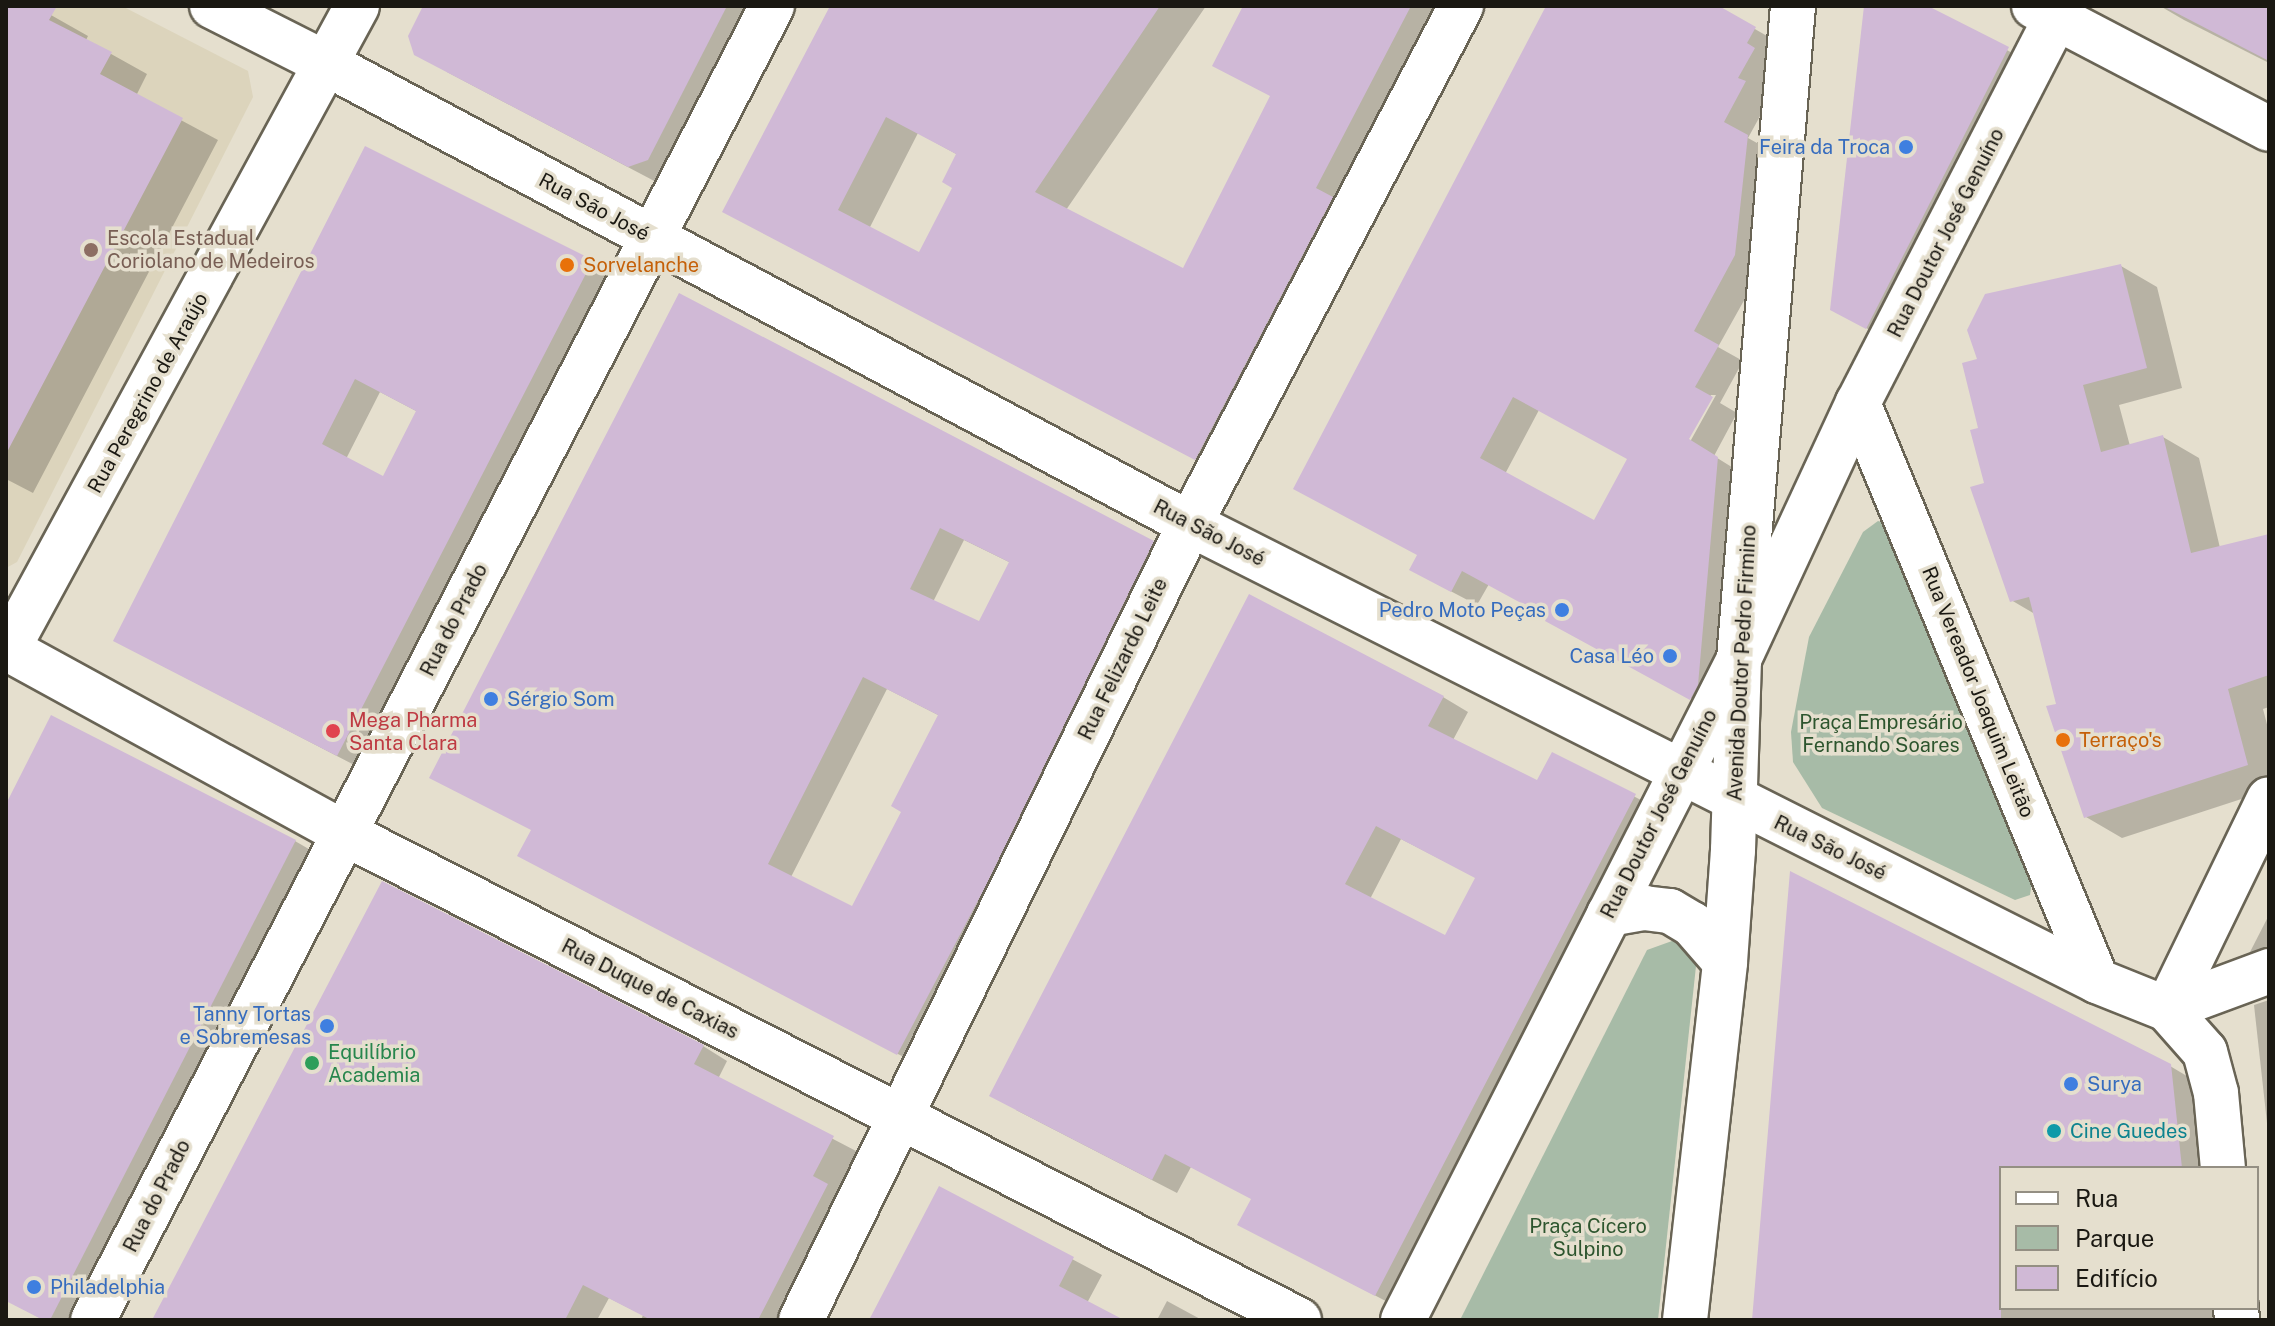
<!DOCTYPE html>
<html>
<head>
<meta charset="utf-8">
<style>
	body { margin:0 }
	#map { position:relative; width:2275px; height:1326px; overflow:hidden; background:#e5dfce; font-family:"Public Sans",sans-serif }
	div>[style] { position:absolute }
	.built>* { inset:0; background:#dcd4bc }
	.green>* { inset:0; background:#a7bba7 }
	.shadow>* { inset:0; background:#0003 }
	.building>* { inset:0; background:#d0b9d6 }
	.roads { filter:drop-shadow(2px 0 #696455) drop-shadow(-2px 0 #696455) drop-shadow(0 2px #696455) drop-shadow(0 -2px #696455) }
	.minor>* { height:44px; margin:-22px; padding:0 22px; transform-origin:22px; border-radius:22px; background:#fff }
	.major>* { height:44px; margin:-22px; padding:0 22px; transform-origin:22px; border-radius:22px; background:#fff }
	.dots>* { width:22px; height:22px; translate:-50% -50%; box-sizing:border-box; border:4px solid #e5dfce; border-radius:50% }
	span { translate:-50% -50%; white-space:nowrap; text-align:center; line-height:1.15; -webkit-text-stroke:7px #e5dfce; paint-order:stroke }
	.shop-label { font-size:20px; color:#366cbe }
	.right { translate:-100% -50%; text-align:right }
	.left { translate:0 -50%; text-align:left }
	.street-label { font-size:20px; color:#1a1812 }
	.education-label { font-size:20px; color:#785e54 }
	.food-label { font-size:20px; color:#c56008 }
	.health-label { font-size:20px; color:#be3a42 }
	.park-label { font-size:20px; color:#2d552e }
	.leisure-label { font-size:20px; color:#27864d }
	.culture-label { font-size:20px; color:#0d838f }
	.frame { position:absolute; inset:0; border:8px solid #1a1812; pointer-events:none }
	.legend { position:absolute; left:1999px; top:1166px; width:260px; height:144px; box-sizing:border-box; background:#e5dfce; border:2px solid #948f83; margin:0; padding:10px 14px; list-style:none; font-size:24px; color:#1a1812 }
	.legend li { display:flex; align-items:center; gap:16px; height:40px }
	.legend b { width:40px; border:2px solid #948f83 }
</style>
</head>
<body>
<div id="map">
	<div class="built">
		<div style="clip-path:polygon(6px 6px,122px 6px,248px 71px,253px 97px,17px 562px,6px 568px)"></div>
	</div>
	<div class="green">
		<div style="clip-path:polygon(1878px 521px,1897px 527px,2032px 881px,2030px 895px,2015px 900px,1822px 808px,1793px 762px,1791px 732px,1809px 637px,1863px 532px)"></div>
		<div style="clip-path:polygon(1672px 941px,1685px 943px,1693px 953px,1696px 966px,1658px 1320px,1460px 1320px,1647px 950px)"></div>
	</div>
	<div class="shadow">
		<div style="clip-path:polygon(6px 6px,35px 6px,88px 36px,86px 40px,147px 74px,136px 96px,218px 140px,33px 493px,6px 479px)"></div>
		<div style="clip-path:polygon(425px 6px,766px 6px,660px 184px,447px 72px)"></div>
		<div style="clip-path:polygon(evenodd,832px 6px,1206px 6px,1066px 210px,1184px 271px,1272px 97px,1245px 6px,1451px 6px,1227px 476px,756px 229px,832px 6px,918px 133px,958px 155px,955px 188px,919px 255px,869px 229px,918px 133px)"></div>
		<div style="clip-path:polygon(evenodd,1549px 6px,1715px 6px,1781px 44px,1780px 65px,1763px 94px,1770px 98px,1748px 138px,1773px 152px,1761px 270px,1718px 347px,1743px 361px,1720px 403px,1737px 413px,1714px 456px,1743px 474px,1717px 712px,1573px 635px,1550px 616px,1489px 584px,1477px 605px,1437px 584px,1419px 555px,1549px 6px,1711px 395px,1716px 395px,1686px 449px,1683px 447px,1711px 395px,1549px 6px,1539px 410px,1630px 459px,1595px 523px,1505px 474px,1539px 410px)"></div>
		<div style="clip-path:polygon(1866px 6px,1924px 6px,2052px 74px,1911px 353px,1832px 309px)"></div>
		<div style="clip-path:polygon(2160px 6px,2269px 6px,2269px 63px,2184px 20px)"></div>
		<div style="clip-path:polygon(evenodd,366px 149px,616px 276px,362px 769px,140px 654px,366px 149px,380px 392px,418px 412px,384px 478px,346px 459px,380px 392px)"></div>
		<div style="clip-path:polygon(2121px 266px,2157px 287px,2182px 388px,2119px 405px,2130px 446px,2163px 437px,2199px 458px,2220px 548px,2269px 536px,2269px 707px,2263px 709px,2269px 732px,2269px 790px,2122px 838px,2086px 817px,2035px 614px,2011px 600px,1987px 485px,1980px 430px,1980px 360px)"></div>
		<div style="clip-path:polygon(evenodd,680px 296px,1176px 556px,921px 1066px,543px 869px,533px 831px,680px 296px,964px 540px,1011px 563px,979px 624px,933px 602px,964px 540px,680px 296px,887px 689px,940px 716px,904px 812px,853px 909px,791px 877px,887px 689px)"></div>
		<div style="clip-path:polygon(evenodd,1443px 697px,1468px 712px,1453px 740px,1538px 783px,1553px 754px,1660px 810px,1401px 1309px,1265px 1238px,1253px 1199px,1191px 1167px,1177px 1193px,1016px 1110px,1443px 697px,1401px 839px,1477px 878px,1446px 937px,1370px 899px,1401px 839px)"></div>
		<div style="clip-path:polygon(6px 809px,295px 841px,319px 855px,82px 1320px,44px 1320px,6px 1300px)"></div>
		<div style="clip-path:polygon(2269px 915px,2269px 962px,2250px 952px)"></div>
		<div style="clip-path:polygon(2269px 1000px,2269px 1141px,2254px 1005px)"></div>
		<div style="clip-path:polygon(703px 1046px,727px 1061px,718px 1079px,858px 1152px,837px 1192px,851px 1200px,789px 1320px,641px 1320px,643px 1315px,609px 1298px,597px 1320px,154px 1320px)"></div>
		<div style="clip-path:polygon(2170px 1066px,2207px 1088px,2215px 1168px,2001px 1168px,2001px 1308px,2230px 1308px,2231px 1320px,1754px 1320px,1759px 1248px)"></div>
		<div style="clip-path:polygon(940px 1189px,1102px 1275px,1087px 1303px,1120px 1320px,871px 1320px)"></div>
		<div style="clip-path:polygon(1167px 1301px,1202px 1320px,1157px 1320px)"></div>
	</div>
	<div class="building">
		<div style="clip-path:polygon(6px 6px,57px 6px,49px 20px,112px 52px,100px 74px,183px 118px,6px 454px)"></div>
		<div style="clip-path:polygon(423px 6px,727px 6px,648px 160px,628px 167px,414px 55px,408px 36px)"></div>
		<div style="clip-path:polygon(evenodd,830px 6px,1160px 6px,1035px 192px,1183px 268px,1270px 96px,1212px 66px,1243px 6px,1411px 6px,1316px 188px,1333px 197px,1195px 460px,722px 212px,830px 6px,886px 117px,956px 154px,942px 182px,952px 188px,919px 252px,838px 210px,886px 117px)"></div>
		<div style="clip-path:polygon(evenodd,1546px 6px,1719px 6px,1756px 27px,1747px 43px,1755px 48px,1738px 78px,1746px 81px,1724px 122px,1748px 135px,1735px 255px,1694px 331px,1719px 345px,1695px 387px,1713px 397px,1689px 439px,1718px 457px,1698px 685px,1690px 700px,1545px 621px,1547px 617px,1462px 571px,1451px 592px,1409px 570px,1417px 555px,1293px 489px,1546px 6px,1513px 397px,1627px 459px,1594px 520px,1480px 458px,1513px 397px)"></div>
		<div style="clip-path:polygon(1864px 6px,1928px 6px,2009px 47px,1866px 329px,1830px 310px)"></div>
		<div style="clip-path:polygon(2163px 6px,2269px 6px,2269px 61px)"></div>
		<div style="clip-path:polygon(evenodd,365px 146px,593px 260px,337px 756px,113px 641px,365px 146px,355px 379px,416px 411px,383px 476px,322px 444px,355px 379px)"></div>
		<div style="clip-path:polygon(2121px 264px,2147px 368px,2083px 385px,2101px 452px,2163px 435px,2191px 553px,2269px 534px,2269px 675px,2228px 689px,2248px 765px,2084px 818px,2046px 706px,2056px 704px,2029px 597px,2010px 602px,1970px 487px,1984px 483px,1970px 430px,1978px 428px,1962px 363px,1977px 359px,1967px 330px,1985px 294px)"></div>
		<div style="clip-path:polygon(evenodd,679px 293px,1154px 541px,985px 887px,897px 1055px,517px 856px,531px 830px,429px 778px,679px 293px,940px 528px,1009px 562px,979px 621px,910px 589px,940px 528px,679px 293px,863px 677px,938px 715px,891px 806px,901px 812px,852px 906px,768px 864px,863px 677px)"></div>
		<div style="clip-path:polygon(evenodd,1249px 594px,1444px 696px,1428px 726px,1537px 780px,1552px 752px,1636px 794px,1375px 1296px,1237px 1225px,1251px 1199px,1165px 1154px,1152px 1180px,989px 1096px,1249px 594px,1376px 826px,1475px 878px,1445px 935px,1345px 884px,1376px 826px)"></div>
		<div style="clip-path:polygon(51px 715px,296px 840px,50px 1320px,43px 1320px,6px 1301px,6px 804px)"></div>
		<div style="clip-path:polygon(1790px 871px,2171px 1064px,2182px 1168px,2001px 1168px,2001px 1320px,1752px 1320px)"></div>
		<div style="clip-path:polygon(382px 881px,704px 1045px,694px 1064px,834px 1136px,813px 1176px,828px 1184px,758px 1320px,651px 1320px,583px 1285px,565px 1320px,152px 1320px)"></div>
		<div style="clip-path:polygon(939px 1186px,1074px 1257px,1059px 1286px,1124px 1320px,869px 1320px)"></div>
	</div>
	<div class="roads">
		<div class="minor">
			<div style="left:212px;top:6px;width:129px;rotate:26.8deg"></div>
			<div style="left:327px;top:64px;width:978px;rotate:28.06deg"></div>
			<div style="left:1190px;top:524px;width:1016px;rotate:26.74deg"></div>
			<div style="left:2097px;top:981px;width:75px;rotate:21.8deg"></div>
			<div style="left:2167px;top:1009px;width:57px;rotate:48.5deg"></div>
			<div style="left:2205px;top:1052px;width:42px;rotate:75deg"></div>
			<div style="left:2216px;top:1093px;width:75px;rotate:84.7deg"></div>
			<div style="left:2034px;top:6px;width:265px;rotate:27.6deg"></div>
			<div style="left:1858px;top:403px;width:625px;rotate:67.54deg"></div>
			<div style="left:6px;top:648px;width:385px;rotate:28.7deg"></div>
			<div style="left:344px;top:833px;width:1072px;rotate:27.02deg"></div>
			<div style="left:6px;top:652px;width:735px;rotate:-61.48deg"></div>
			<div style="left:1609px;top:914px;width:36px;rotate:-10deg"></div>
			<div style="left:1644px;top:908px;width:26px;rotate:7deg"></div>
			<div style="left:1670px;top:911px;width:26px;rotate:31deg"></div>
			<div style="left:1692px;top:924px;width:50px;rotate:49deg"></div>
			<div style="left:2167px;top:1009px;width:233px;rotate:-64.1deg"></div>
			<div style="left:2167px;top:1009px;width:109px;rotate:-20.4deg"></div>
			<div style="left:2236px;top:1308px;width:12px;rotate:85deg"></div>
			<div style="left:1403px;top:1320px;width:741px;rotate:-63.05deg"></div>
			<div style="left:1739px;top:659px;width:282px;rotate:-65.1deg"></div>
			<div style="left:1858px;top:403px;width:446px;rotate:-62.8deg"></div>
		</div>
		<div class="major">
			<div style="left:93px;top:1320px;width:1479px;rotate:-62.67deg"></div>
			<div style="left:801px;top:1320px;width:886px;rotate:-63.96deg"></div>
			<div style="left:1190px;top:524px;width:585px;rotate:-62.38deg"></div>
			<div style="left:1685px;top:1320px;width:360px;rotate:-83.6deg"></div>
			<div style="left:1725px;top:962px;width:112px;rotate:-85.9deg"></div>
			<div style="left:1733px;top:850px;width:191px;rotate:-88.2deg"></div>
			<div style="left:1739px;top:659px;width:655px;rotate:-85.27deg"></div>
		</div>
	</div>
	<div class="dots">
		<div style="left:1906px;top:147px;background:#3f7fe0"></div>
		<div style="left:91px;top:250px;background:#8d6e63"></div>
		<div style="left:567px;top:265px;background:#e8710a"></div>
		<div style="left:1562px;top:610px;background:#3f7fe0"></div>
		<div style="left:1670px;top:656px;background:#3f7fe0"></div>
		<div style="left:491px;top:699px;background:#3f7fe0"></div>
		<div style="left:333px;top:731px;background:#e0444e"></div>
		<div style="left:2063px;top:740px;background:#e8710a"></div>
		<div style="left:327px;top:1026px;background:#3f7fe0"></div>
		<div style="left:312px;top:1063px;background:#2e9e5b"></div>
		<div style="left:2071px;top:1084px;background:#3f7fe0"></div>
		<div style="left:2054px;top:1131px;background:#0f9aa8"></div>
		<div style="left:34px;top:1287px;background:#3f7fe0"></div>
	</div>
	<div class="shop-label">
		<span class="right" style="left:1890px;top:147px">Feira da Troca</span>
		<span class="right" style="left:1546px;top:610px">Pedro Moto Peças</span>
		<span class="right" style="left:1654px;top:656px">Casa Léo</span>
		<span class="left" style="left:507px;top:699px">Sérgio Som</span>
		<span class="right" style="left:311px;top:1026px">Tanny Tortas<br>e Sobremesas</span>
		<span class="left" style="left:2087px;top:1084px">Surya</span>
		<span class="left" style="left:50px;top:1287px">Philadelphia</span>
	</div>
	<div class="street-label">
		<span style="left:594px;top:207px;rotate:28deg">Rua São José</span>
		<span style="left:1946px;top:233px;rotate:-63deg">Rua Doutor José Genuíno</span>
		<span style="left:148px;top:393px;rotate:-61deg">Rua Peregrino de Araújo</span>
		<span style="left:1209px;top:533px;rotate:27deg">Rua São José</span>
		<span style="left:454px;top:620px;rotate:-63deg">Rua do Prado</span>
		<span style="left:1123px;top:659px;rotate:-64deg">Rua Felizardo Leite</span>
		<span style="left:1742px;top:663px;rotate:-87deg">Avenida Doutor Pedro Firmino</span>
		<span style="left:1978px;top:692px;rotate:68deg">Rua Vereador Joaquim Leitão</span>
		<span style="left:1659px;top:814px;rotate:-63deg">Rua Doutor José Genuíno</span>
		<span style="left:1830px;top:848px;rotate:26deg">Rua São José</span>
		<span style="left:650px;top:989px;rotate:27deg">Rua Duque de Caxias</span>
		<span style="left:157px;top:1196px;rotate:-63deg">Rua do Prado</span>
	</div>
	<div class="education-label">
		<span class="left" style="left:107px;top:250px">Escola Estadual<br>Coriolano de Medeiros</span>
	</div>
	<div class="food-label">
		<span class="left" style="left:583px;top:265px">Sorvelanche</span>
		<span class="left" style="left:2079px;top:740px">Terraço's</span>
	</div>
	<div class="health-label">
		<span class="left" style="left:349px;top:732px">Mega Pharma<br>Santa Clara</span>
	</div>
	<div class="park-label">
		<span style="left:1881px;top:734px">Praça Empresário<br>Fernando Soares</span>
		<span style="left:1588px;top:1238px">Praça Cícero<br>Sulpino</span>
	</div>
	<div class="leisure-label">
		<span class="left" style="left:328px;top:1064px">Equilíbrio<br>Academia</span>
	</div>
	<div class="culture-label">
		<span class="left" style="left:2070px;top:1131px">Cine Guedes</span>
	</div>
	<div class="frame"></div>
	<ul class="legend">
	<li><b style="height:10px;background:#fff"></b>Rua</li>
	<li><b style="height:22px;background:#a7bba7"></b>Parque</li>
	<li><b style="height:22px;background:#d0b9d6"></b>Edifício</li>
	</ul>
</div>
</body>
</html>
